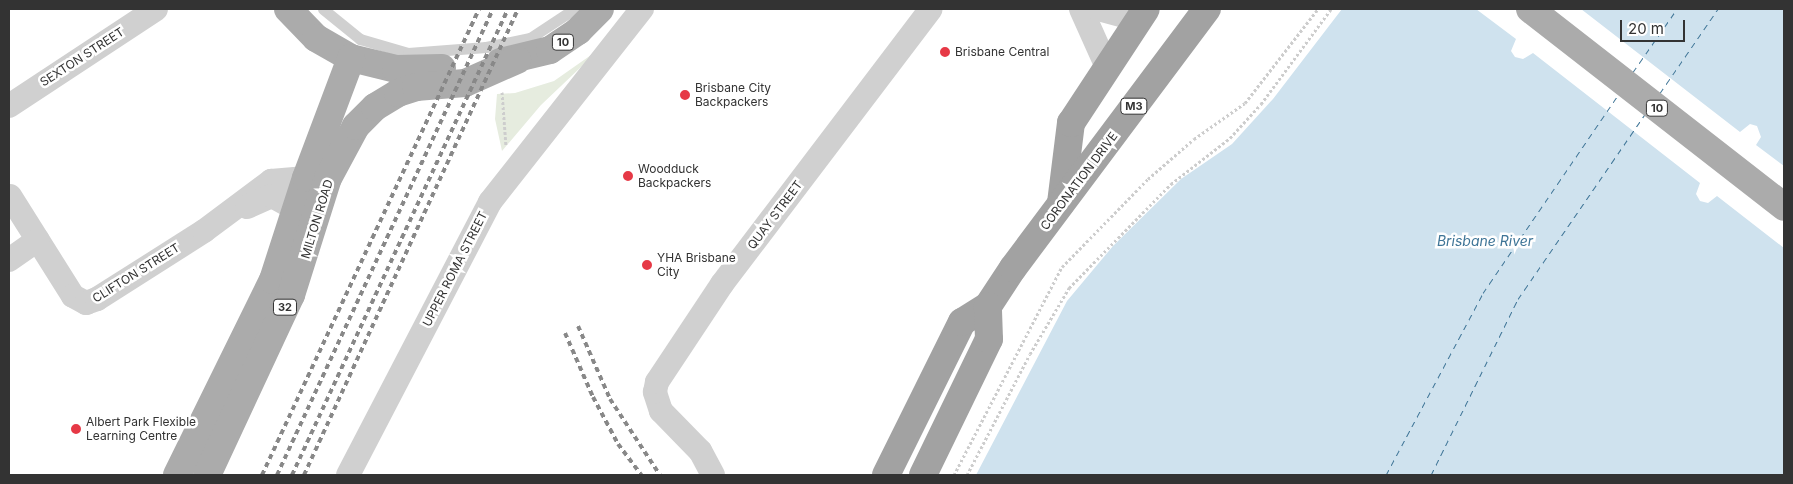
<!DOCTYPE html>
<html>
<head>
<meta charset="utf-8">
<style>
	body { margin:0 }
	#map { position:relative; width:1793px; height:484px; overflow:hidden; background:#fff; font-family:Inter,sans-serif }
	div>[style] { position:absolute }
	.green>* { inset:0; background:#e6ecdf }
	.water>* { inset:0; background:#cfe2ee }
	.pier>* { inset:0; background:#fff }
	.ferry>* { height:1px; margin-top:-0.5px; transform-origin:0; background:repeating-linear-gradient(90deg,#3f7597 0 6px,transparent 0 11px) }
	.path>* { height:3px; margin-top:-1.5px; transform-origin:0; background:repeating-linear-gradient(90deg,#cdcdcd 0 2.5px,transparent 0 5px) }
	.service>* { height:11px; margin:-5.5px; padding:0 5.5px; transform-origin:5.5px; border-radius:5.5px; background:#d0d0d0 }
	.minor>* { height:24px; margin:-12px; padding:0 12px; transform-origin:12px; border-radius:12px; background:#d0d0d0 }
	.primary>* { height:28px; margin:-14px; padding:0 14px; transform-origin:14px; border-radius:14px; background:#ababab }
	.trunk>* { height:28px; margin:-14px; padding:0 14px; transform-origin:14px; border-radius:14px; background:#a2a2a2 }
	.rail>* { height:4px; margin-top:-2px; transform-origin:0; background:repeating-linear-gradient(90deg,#888 0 5px,transparent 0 9px) }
	.dots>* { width:14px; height:14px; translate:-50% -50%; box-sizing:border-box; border:2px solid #fff; border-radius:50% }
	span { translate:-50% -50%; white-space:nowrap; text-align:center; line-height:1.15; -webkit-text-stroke:5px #fff; paint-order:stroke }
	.shield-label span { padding:1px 4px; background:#fff; border:1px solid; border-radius:4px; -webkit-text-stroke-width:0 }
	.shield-label { font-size:11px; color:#333; font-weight:700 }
	.poi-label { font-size:12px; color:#333 }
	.left { translate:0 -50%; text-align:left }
	.street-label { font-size:12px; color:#333 }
	.water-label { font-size:14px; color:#3f7597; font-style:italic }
	.frame { position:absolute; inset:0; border:10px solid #333; pointer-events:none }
	.scale { position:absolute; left:1620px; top:20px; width:65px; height:22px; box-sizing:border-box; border:2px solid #333; border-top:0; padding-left:6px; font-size:15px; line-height:18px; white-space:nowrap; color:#333; -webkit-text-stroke:4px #fff; paint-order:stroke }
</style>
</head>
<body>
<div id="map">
	<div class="green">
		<div style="clip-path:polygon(601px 48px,541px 105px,502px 151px,495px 119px,497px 94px,515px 93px,554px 81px)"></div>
	</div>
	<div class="water">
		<div style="clip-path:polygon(1342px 9px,1784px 9px,1784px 475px,976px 475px,1067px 301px,1113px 246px,1181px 179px,1232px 144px,1273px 99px)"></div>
	</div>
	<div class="pier">
		<div style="clip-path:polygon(1476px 9px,1581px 9px,1740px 132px,1750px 124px,1757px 126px,1761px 137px,1756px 145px,1784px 166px,1784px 248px,1717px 196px,1708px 203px,1700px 201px,1696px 194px,1700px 183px,1533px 53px,1523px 59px,1515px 57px,1511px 51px,1516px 39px)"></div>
	</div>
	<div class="ferry">
		<div style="left:1633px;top:72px;width:77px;rotate:-55.1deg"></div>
		<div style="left:1660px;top:93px;width:102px;rotate:-55.4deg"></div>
		<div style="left:1386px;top:475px;width:206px;rotate:-61.9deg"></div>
		<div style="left:1483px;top:293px;width:241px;rotate:-55.7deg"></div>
		<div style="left:1431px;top:475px;width:196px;rotate:-63.7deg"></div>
		<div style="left:1518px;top:299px;width:224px;rotate:-55.5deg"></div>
	</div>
	<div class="path">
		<div style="left:502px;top:92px;width:54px;rotate:85.8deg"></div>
		<div style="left:954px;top:475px;width:234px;rotate:-62.6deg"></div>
		<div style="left:1062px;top:267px;width:123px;rotate:-45.7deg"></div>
		<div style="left:1148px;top:179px;width:61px;rotate:-41deg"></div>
		<div style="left:1194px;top:139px;width:62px;rotate:-35.2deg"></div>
		<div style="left:1245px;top:103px;width:119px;rotate:-52.2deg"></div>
		<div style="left:967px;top:475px;width:136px;rotate:-62.5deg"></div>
		<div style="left:1030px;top:354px;width:77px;rotate:-59.4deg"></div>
		<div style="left:1069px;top:288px;width:146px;rotate:-45.6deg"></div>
		<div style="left:1171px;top:184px;width:75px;rotate:-37.9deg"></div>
		<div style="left:1230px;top:138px;width:46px;rotate:-47.6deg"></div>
		<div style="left:1261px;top:104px;width:118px;rotate:-53.6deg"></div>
	</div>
	<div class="service">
		<div style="left:323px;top:9px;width:48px;rotate:39deg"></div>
		<div style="left:360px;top:39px;width:50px;rotate:16.3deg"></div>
		<div style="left:408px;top:53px;width:78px;rotate:-4.4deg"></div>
		<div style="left:486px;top:47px;width:45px;rotate:-11.6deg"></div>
		<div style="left:530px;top:38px;width:53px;rotate:-33.4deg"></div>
	</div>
	<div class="minor">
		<div style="left:1081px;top:9px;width:64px;rotate:65.9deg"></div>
		<div style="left:1098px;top:9px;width:42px;rotate:15deg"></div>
		<div style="left:9px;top:106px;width:176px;rotate:-33.4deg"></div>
		<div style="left:10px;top:196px;width:118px;rotate:57.8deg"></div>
		<div style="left:73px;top:296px;width:15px;rotate:28deg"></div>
		<div style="left:86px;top:303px;width:12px;rotate:-20deg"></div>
		<div style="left:97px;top:299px;width:127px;rotate:-32.4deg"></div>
		<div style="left:204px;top:231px;width:84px;rotate:-36.7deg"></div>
		<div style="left:271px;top:181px;width:35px;rotate:-5deg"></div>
		<div style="left:247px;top:207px;width:27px;rotate:-24deg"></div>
		<div style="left:272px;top:196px;width:26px;rotate:29deg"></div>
		<div style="left:9px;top:260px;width:35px;rotate:-35deg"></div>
		<div style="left:348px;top:475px;width:308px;rotate:-62.5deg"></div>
		<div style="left:490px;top:202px;width:246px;rotate:-51.8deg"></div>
		<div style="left:713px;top:475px;width:27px;rotate:-118deg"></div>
		<div style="left:700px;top:451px;width:56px;rotate:-134.3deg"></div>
		<div style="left:661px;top:411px;width:20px;rotate:-108deg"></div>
		<div style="left:655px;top:392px;width:10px;rotate:-79deg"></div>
		<div style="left:657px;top:382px;width:118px;rotate:-56.4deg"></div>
		<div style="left:722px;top:284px;width:345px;rotate:-52.8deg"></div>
	</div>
	<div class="primary">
		<div style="left:288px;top:9px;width:40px;rotate:46deg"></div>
		<div style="left:316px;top:38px;width:40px;rotate:29.7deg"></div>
		<div style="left:351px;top:58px;width:46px;rotate:13.7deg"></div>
		<div style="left:396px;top:69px;width:46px;rotate:-1.2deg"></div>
		<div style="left:1530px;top:9px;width:322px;rotate:37.9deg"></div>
		<div style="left:500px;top:62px;width:51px;rotate:-13.5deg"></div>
		<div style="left:550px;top:50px;width:34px;rotate:-34deg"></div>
		<div style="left:578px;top:31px;width:31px;rotate:-45deg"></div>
		<div style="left:177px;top:475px;width:217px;rotate:-63.8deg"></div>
		<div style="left:273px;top:280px;width:107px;rotate:-72.1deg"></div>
		<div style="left:306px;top:178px;width:128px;rotate:-69.4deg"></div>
		<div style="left:207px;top:475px;width:199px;rotate:-65deg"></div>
		<div style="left:291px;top:295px;width:123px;rotate:-72.5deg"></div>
		<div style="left:328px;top:178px;width:59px;rotate:-61.7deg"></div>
		<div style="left:356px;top:126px;width:27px;rotate:-45deg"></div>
		<div style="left:375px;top:107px;width:27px;rotate:-31deg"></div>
		<div style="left:398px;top:93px;width:19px;rotate:-18deg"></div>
		<div style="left:416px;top:87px;width:49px;rotate:-4.7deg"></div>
		<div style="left:465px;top:83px;width:57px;rotate:-23.9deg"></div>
	</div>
	<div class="trunk">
		<div style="left:1061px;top:203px;width:81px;rotate:-82.9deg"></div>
		<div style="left:1071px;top:123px;width:136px;rotate:-56.7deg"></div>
		<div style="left:886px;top:475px;width:171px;rotate:-63.6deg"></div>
		<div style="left:962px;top:322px;width:31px;rotate:-32deg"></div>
		<div style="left:988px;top:306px;width:45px;rotate:-56.7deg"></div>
		<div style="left:1013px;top:268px;width:324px;rotate:-53.2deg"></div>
		<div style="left:923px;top:475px;width:151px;rotate:-64.1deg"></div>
		<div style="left:989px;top:339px;width:33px;rotate:-92deg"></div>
	</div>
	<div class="rail">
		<div style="left:578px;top:326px;width:80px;rotate:66.3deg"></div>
		<div style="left:610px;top:399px;width:91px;rotate:56.7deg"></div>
		<div style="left:565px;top:333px;width:70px;rotate:66.4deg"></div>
		<div style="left:593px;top:397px;width:53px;rotate:62deg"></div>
		<div style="left:618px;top:444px;width:39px;rotate:53deg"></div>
		<div style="left:262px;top:475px;width:514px;rotate:-65.03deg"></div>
		<div style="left:277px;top:475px;width:514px;rotate:-65.13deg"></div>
		<div style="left:292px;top:475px;width:514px;rotate:-65.13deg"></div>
		<div style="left:304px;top:475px;width:513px;rotate:-65.33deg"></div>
	</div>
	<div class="dots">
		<div style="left:945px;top:52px;background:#e63946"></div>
		<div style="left:685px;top:95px;background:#e63946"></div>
		<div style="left:628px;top:176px;background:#e63946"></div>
		<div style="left:647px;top:265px;background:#e63946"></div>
		<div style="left:76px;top:429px;background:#e63946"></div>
	</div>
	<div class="shield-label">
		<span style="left:563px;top:42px">10</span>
		<span style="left:1134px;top:106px">M3</span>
		<span style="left:1657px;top:108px">10</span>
		<span style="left:285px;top:307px">32</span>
	</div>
	<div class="poi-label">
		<span class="left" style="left:955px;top:52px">Brisbane Central</span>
		<span class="left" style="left:695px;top:95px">Brisbane City<br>Backpackers</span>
		<span class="left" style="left:638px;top:176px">Woodduck<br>Backpackers</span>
		<span class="left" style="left:657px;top:265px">YHA Brisbane<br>City</span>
		<span class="left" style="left:86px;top:429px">Albert Park Flexible<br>Learning Centre</span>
	</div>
	<div class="street-label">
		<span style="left:82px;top:57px;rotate:-33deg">SEXTON STREET</span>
		<span style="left:1079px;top:181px;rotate:-53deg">CORONATION DRIVE</span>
		<span style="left:775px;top:215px;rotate:-53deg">QUAY STREET</span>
		<span style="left:317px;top:219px;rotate:-73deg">MILTON ROAD</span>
		<span style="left:455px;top:269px;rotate:-63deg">UPPER ROMA STREET</span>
		<span style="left:136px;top:273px;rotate:-32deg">CLIFTON STREET</span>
	</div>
	<div class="water-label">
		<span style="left:1485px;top:241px">Brisbane River</span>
	</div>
	<div class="frame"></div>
	<div class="scale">20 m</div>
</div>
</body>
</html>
